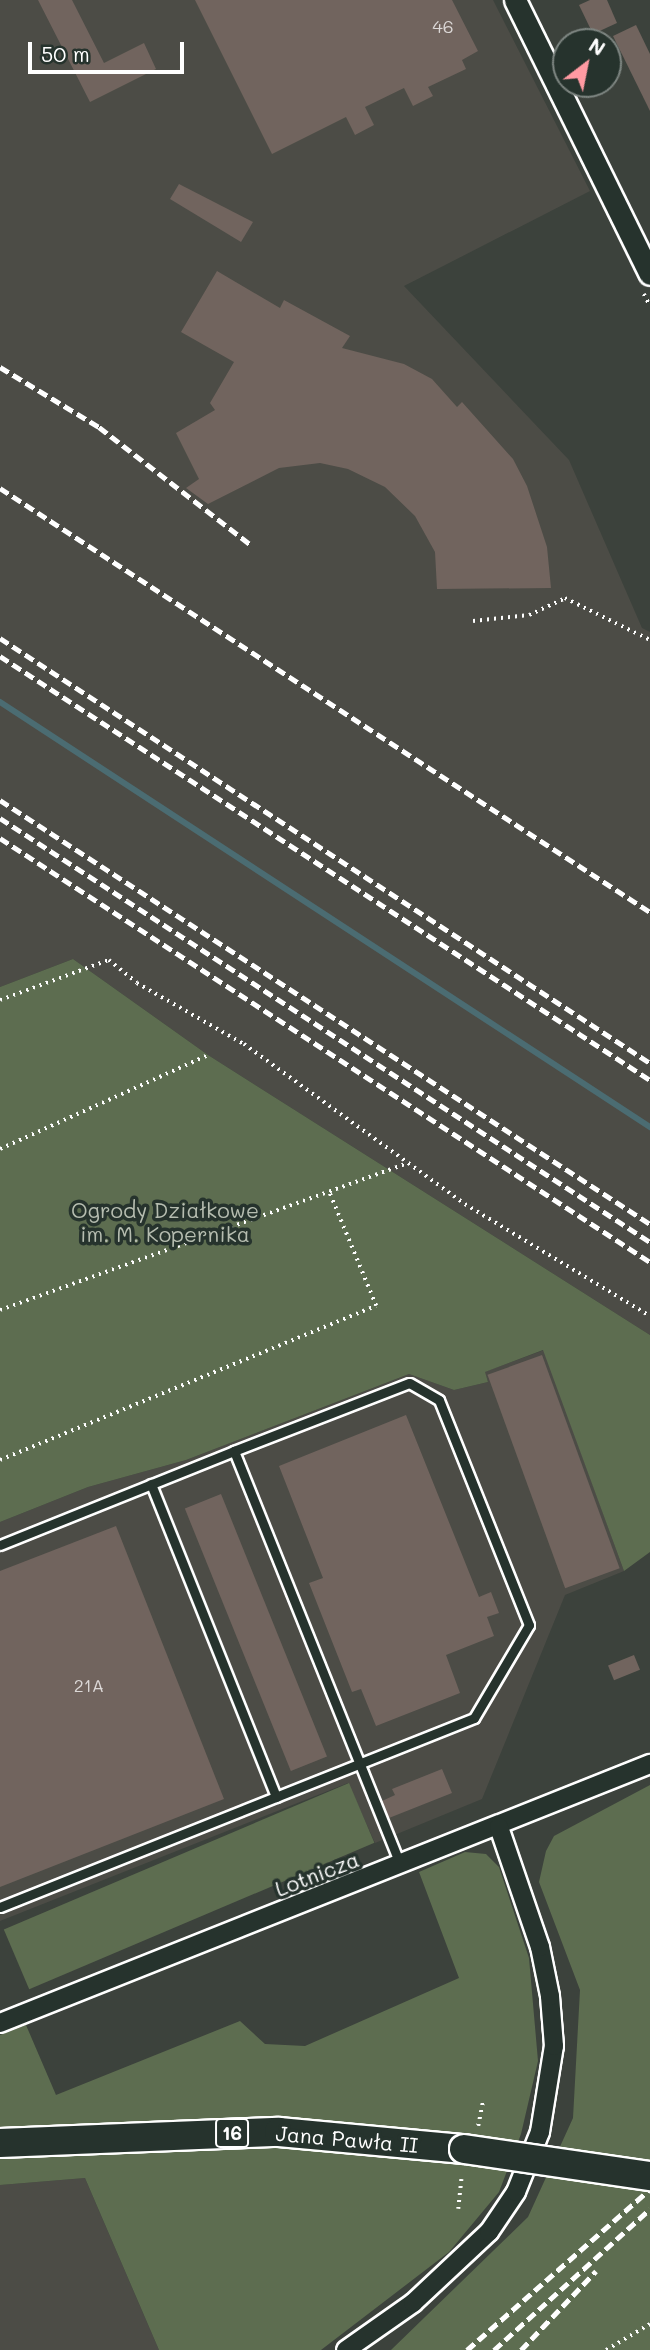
<!DOCTYPE html>
<html>
<head>
<meta charset="utf-8">
<style>
	body { margin:0 }
	#map { position:relative; width:650px; height:2350px; overflow:hidden; background:#3c423c; font-family:Mali,sans-serif }
	div>[style] { position:absolute }
	.built>* { inset:0; background:#4c4c46 }
	.green>* { inset:0; background:#5d6d50; transform-origin:0 0 }
	.stream>* { height:6px; margin:-3px; padding:0 3px; transform-origin:3px; border-radius:3px; background:#4b6c72 }
	.building>* { inset:0; background:#71645e; transform-origin:0 0 }
	.path>* { height:3.5px; margin-top:-1.75px; transform-origin:0; background:repeating-linear-gradient(90deg,#fff 0 2px,transparent 0 7px) }
	.roads { filter:drop-shadow(2px 0 #fff) drop-shadow(-2px 0 #fff) drop-shadow(0 2px #fff) drop-shadow(0 -2px #fff) }
	.service>* { height:9px; margin:-4.5px; padding:0 4.5px; transform-origin:4.5px; border-radius:4.5px; background:#26332d }
	.minor>* { height:18px; margin:-9px; padding:0 9px; transform-origin:9px; border-radius:9px; background:#26332d }
	.tertiary>* { height:21px; margin:-10.5px; padding:0 10.5px; transform-origin:10.5px; border-radius:10.5px; background:#26332d }
	.primary>* { height:28px; margin:-14px; padding:0 14px; transform-origin:14px; border-radius:14px; background:#26332d }
	.rail>* { height:5px; margin-top:-2.5px; transform-origin:0; background:repeating-linear-gradient(90deg,#fff 0 10px,transparent 0 15px) }
	.bridges { filter:drop-shadow(2px 0 #fff) drop-shadow(-2px 0 #fff) drop-shadow(0 2px #fff) drop-shadow(0 -2px #fff) }
	.primary-bridge>* { height:28px; margin:-14px; padding:0 14px; transform-origin:14px; border-radius:14px; background:#26332d }
	span { translate:-50% -50%; white-space:nowrap; text-align:center; line-height:1.15; -webkit-text-stroke:7px #26332d; paint-order:stroke }
	.number-label { font-size:18px; color:#dcd8d7 }
	.number-label span { -webkit-text-stroke-width:0 }
	.shield-label span { padding:2px 5px; background:#26332d; border:2px solid; border-radius:5px; -webkit-text-stroke-width:0 }
	.shield-label { font-size:19px; color:#fff; font-weight:700 }
	.park-label { font-size:21px; color:#b6bdb0 }
	.street-label { font-size:21px; color:#fff }
	.north { position:absolute; left:552px; top:28px; width:70px; height:70px; box-sizing:border-box; background:#26332d; border:2px solid #7d8581; border-radius:50%; rotate:32deg; font-size:19px; font-weight:700; line-height:28px; text-align:center; color:#fff }
	.north::after { content:''; display:block; margin:auto; width:24px; height:32px; background:#ff9aa2; clip-path:polygon(50% 0,100% 100%,50% 72%,0 100%) }
	.scale { position:absolute; left:28px; top:42px; width:156px; height:32px; box-sizing:border-box; border:4px solid #fff; border-top:0; padding-left:9px; font-size:21px; line-height:24px; white-space:nowrap; color:#fff; -webkit-text-stroke:5px #26332d; paint-order:stroke }
</style>
</head>
<body>
<div id="map">
	<div class="built">
		<div style="clip-path:polygon(0 0,493px 0,590px 191px,404px 286px,569px 460px,642px 628px,650px 632px,650px 1335px,208px 1055px,73px 959px,0 987px)"></div>
		<div style="clip-path:polygon(544px 1350px,624px 1571px,565px 1595px,482px 1799px,375px 1843px,348px 1783px,0 1921px,0 1522px,88px 1487px,186px 1460px,409px 1374px,454px 1390px,488px 1382px,484px 1372px)"></div>
		<div style="clip-path:polygon(85px 2178px,159px 2350px,0 2350px,0 2185px)"></div>
	</div>
	<div class="green">
		<div style="clip-path:polygon(73px 959px,208px 1055px,650px 1335px,650px 1552px,624px 1571px,543px 1350px,485px 1372px,488px 1382px,454px 1390px,409px 1374px,186px 1460px,88px 1487px,0 1522px,0 987px)"></div>
		<div style="left:349px;top:1783px;width:65px;height:375px;rotate:67deg"></div>
		<div style="clip-path:polygon(650px 1785px,650px 2350px,391px 2350px,528px 2217px,573px 2118px,580px 1990px,539px 1882px,546px 1851px,554px 1836px)"></div>
		<div style="clip-path:polygon(465px 1852px,486px 1854px,499px 1867px,529px 1958px,538px 2061px,521px 2134px,499px 2192px,449px 2252px,321px 2350px,159px 2350px,85px 2178px,0 2185px,0 2035px,26px 2025px,56px 2095px,240px 2021px,265px 2044px,305px 2046px,459px 1978px,419px 1872px)"></div>
	</div>
	<div class="stream">
		<div style="left:0;top:702px;width:777px;rotate:33.18deg"></div>
	</div>
	<div class="building">
		<div style="clip-path:polygon(38px 0,72px 0,104px 63px,144px 43px,156px 69px,90px 102px)"></div>
		<div style="clip-path:polygon(195px 0,452px 0,478px 51px,462px 60px,466px 69px,428px 87px,433px 96px,413px 106px,404px 88px,365px 107px,374px 125px,355px 135px,346px 117px,272px 154px)"></div>
		<div style="clip-path:polygon(590px 0,607px 0,617px 23px,593px 34px,579px 5px)"></div>
		<div style="clip-path:polygon(636px 25px,650px 54px,650px 111px,613px 36px)"></div>
		<div style="clip-path:polygon(179px 184px,253px 222px,241px 242px,170px 199px)"></div>
		<div style="clip-path:polygon(217px 271px,280px 308px,284px 300px,350px 336px,342px 348px,404px 364px,432px 379px,457px 407px,462px 402px,513px 459px,527px 486px,547px 547px,551px 588px,437px 589px,435px 552px,415px 516px,385px 487px,348px 469px,320px 463px,279px 468px,208px 504px,186px 488px,199px 479px,176px 433px,215px 410px,210px 403px,234px 362px,181px 332px)"></div>
		<div style="left:542px;top:1355px;width:227px;height:58px;rotate:70deg"></div>
		<div style="clip-path:polygon(406px 1415px,479px 1597px,491px 1592px,499px 1613px,487px 1617px,494px 1636px,446px 1655px,460px 1693px,376px 1726px,361px 1689px,352px 1692px,309px 1583px,323px 1578px,279px 1466px)"></div>
		<div style="left:221px;top:1494px;width:283px;height:39px;rotate:68deg"></div>
		<div style="clip-path:polygon(116px 1526px,224px 1799px,0 1887px,0 1571px)"></div>
		<div style="left:634px;top:1655px;width:16px;height:28px;rotate:68deg"></div>
		<div style="clip-path:polygon(442px 1769px,452px 1793px,389px 1818px,382px 1801px,395px 1795px,392px 1789px)"></div>
	</div>
	<div class="path">
		<div style="left:644px;top:294px;width:13px;rotate:63deg"></div>
		<div style="left:473px;top:621px;width:56px;rotate:-6.1deg"></div>
		<div style="left:529px;top:615px;width:40px;rotate:-25deg"></div>
		<div style="left:565px;top:598px;width:95px;rotate:26.3deg"></div>
		<div style="left:0;top:1000px;width:116px;rotate:-20.2deg"></div>
		<div style="left:109px;top:960px;width:36px;rotate:39deg"></div>
		<div style="left:137px;top:983px;width:123px;rotate:29.7deg"></div>
		<div style="left:244px;top:1044px;width:273px;rotate:35.9deg"></div>
		<div style="left:465px;top:1204px;width:216px;rotate:31.2deg"></div>
		<div style="left:0;top:1149px;width:228px;rotate:-24.3deg"></div>
		<div style="left:0;top:1310px;width:431px;rotate:-19.8deg"></div>
		<div style="left:0;top:1460px;width:406px;rotate:-22.3deg"></div>
		<div style="left:376px;top:1306px;width:123px;rotate:-112.4deg"></div>
		<div style="left:478px;top:2126px;width:25px;rotate:-79deg"></div>
		<div style="left:458px;top:2209px;width:30px;rotate:-84deg"></div>
		<div style="left:606px;top:2350px;width:51px;rotate:-30.6deg"></div>
	</div>
	<div class="roads">
		<div class="service">
			<div style="left:151px;top:1484px;width:337px;rotate:68.2deg"></div>
			<div style="left:0;top:1545px;width:252px;rotate:-21.9deg"></div>
			<div style="left:234px;top:1451px;width:445px;rotate:68.1deg"></div>
			<div style="left:0;top:1907px;width:510px;rotate:-21.74deg"></div>
			<div style="left:474px;top:1718px;width:108px;rotate:-59.4deg"></div>
			<div style="left:529px;top:1625px;width:242px;rotate:-111.8deg"></div>
			<div style="left:439px;top:1400px;width:34px;rotate:-150deg"></div>
			<div style="left:409px;top:1383px;width:188px;rotate:158.8deg"></div>
		</div>
		<div class="minor">
			<div style="left:0;top:2023px;width:700px;rotate:-21.73deg"></div>
			<div style="left:346px;top:2350px;width:82px;rotate:-35deg"></div>
			<div style="left:413px;top:2303px;width:104px;rotate:-43.1deg"></div>
			<div style="left:489px;top:2232px;width:48px;rotate:-56deg"></div>
			<div style="left:516px;top:2192px;width:65px;rotate:-68.2deg"></div>
			<div style="left:540px;top:2132px;width:87px;rotate:-80.8deg"></div>
			<div style="left:554px;top:2046px;width:50px;rotate:-94.6deg"></div>
			<div style="left:550px;top:1996px;width:50px;rotate:-101.5deg"></div>
			<div style="left:540px;top:1947px;width:127px;rotate:-108.9deg"></div>
		</div>
		<div class="tertiary">
			<div style="left:515px;top:0;width:305px;rotate:63.8deg"></div>
		</div>
		<div class="primary">
			<div style="left:0;top:2143px;width:279px;rotate:-2.3deg"></div>
			<div style="left:279px;top:2132px;width:186px;rotate:5.3deg"></div>
		</div>
	</div>
	<div class="rail">
		<div style="left:0;top:367px;width:116px;rotate:31.2deg"></div>
		<div style="left:99px;top:427px;width:192px;rotate:37.8deg"></div>
		<div style="left:0;top:488px;width:776px;rotate:33.12deg"></div>
		<div style="left:0;top:638px;width:777px;rotate:33.18deg"></div>
		<div style="left:0;top:656px;width:776px;rotate:33.12deg"></div>
		<div style="left:0;top:800px;width:776px;rotate:33.12deg"></div>
		<div style="left:0;top:818px;width:776px;rotate:33.12deg"></div>
		<div style="left:0;top:838px;width:776px;rotate:33.12deg"></div>
		<div style="left:467px;top:2350px;width:244px;rotate:-41.3deg"></div>
		<div style="left:494px;top:2350px;width:210px;rotate:-42.1deg"></div>
		<div style="left:521px;top:2350px;width:109px;rotate:-46.5deg"></div>
	</div>
	<div class="bridges">
		<div class="primary-bridge">
			<div style="left:464px;top:2149px;width:188px;rotate:8.3deg"></div>
		</div>
	</div>
	<div class="number-label">
		<span style="left:443px;top:26px">46</span>
		<span style="left:89px;top:1685px">21A</span>
	</div>
	<div class="shield-label">
		<span style="left:232px;top:2133px">16</span>
	</div>
	<div class="park-label">
		<span style="left:165px;top:1222px">Ogrody Działkowe<br>im. M. Kopernika</span>
	</div>
	<div class="street-label">
		<span style="left:317px;top:1874px;rotate:-21deg">Lotnicza</span>
		<span style="left:347px;top:2139px;rotate:5deg">Jana Pawła II</span>
	</div>
	<div class="north">N</div>
	<div class="scale">50 m</div>
</div>
</body>
</html>
